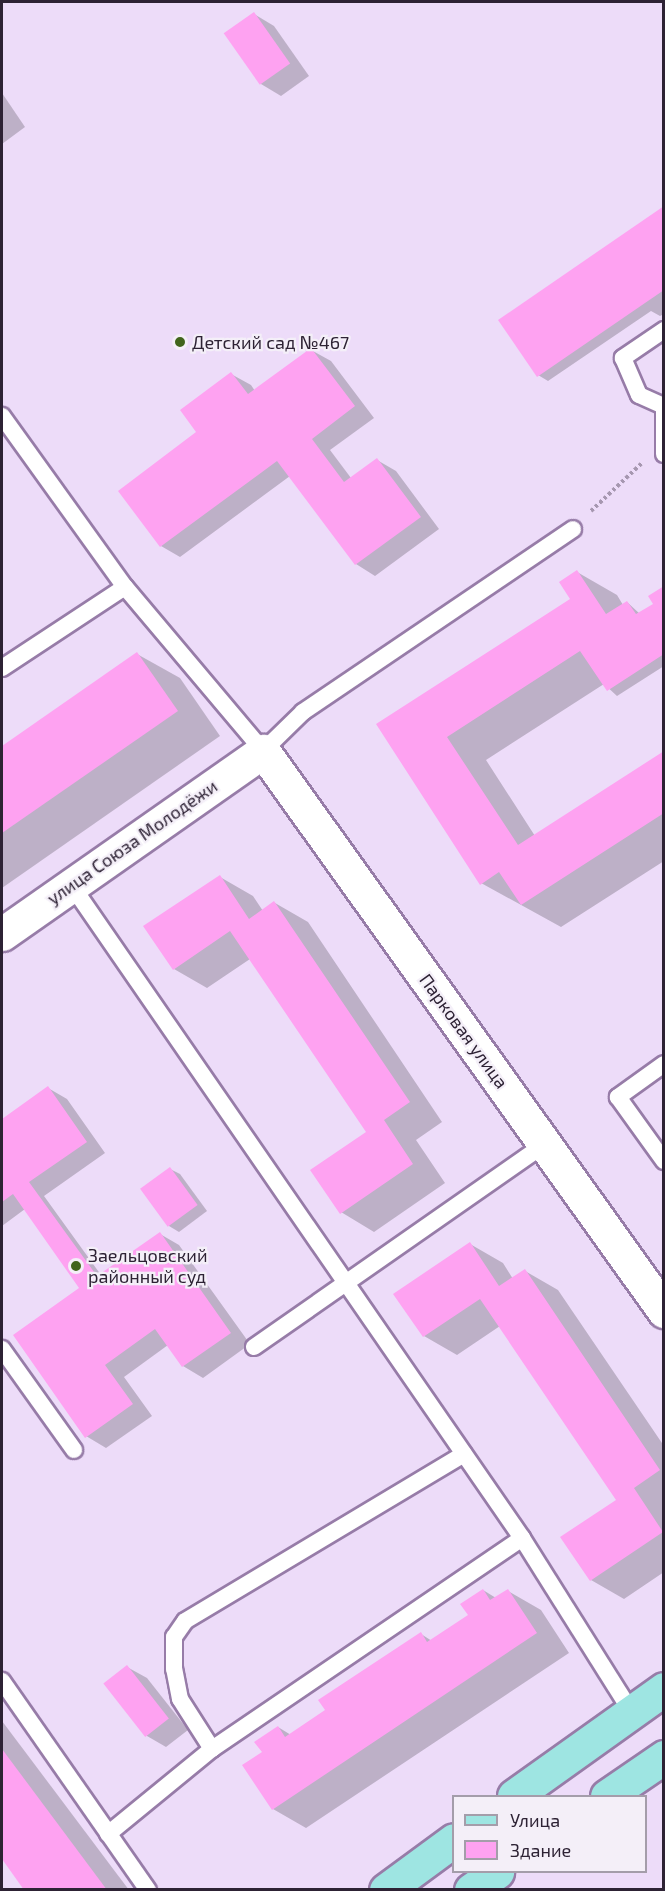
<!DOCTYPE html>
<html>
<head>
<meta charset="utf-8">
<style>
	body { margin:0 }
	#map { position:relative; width:665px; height:1891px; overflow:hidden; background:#eddcf9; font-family:"Exo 2",sans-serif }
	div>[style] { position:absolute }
	.shadow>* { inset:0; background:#0003 }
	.building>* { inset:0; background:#fea2f1; transform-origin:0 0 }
	.path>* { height:4px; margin-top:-2px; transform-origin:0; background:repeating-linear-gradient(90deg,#a697b0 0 3px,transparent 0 6px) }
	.roads { filter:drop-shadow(2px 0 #977ca8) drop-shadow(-2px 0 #977ca8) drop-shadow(0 2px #977ca8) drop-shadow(0 -2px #977ca8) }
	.service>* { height:16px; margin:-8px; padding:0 8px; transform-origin:8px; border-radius:8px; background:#fff }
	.minor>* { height:33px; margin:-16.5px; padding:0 16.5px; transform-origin:16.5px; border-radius:16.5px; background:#fff }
	.primary>* { height:33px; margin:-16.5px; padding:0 16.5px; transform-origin:16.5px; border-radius:16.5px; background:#9ee5e2 }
	.dots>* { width:16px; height:16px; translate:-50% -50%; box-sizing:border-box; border:3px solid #f4eff8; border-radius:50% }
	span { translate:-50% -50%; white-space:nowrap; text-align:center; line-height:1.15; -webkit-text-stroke:4.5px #f4eff8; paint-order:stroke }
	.poi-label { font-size:18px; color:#2d2234 }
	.left { translate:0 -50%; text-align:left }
	.street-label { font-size:18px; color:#2d2234 }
	.frame { position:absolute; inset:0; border:3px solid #2d2234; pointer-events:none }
	.legend { position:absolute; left:452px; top:1795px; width:195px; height:78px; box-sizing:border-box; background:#f4eff8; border:2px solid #a49daa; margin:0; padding:8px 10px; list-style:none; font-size:18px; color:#2d2234 }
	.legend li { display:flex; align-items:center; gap:12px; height:30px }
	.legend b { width:30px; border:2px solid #a49daa }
</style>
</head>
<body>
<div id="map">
	<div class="shadow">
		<div style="clip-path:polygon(254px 14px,274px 26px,309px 76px,281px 96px,261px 84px)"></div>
		<div style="clip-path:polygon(2px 93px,25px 127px,2px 144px)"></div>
		<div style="clip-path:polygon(664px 208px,664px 314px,660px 316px,651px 311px,548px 381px,538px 375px)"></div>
		<div style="clip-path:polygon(311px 350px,331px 361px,374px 418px,330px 450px,351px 478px,377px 460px,396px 471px,439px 529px,375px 576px,356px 564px,290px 476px,180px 557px,161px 546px,198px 433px,231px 374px,251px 385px,255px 391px)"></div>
		<div style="clip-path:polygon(577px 572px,617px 595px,623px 605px,627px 602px,640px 614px,656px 605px,664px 588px,664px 666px,617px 696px,604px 684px,486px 760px,535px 836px,664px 752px,664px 861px,561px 927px,481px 883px,378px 724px,572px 599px)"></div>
		<div style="clip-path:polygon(137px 654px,180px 678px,220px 736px,2px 888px,2px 748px)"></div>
		<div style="clip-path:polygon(220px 877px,253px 896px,263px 911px,275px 903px,308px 922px,442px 1122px,416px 1140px,445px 1183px,374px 1232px,341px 1212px,368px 1133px,250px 959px,207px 988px,174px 969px)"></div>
		<div style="clip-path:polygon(48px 1088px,67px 1099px,105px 1153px,44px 1196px,101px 1275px,160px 1234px,179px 1245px,250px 1344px,203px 1378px,183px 1366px,168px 1345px,124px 1377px,152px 1416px,106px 1448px,86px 1436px,81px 1289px,25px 1209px,2px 1226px,2px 1121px)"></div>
		<div style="clip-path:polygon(170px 1169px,180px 1174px,207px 1211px,179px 1232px,169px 1226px)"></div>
		<div style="clip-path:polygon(470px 1244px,503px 1263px,513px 1279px,525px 1271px,558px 1290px,664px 1446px,664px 1572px,624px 1599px,591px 1580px,618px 1500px,500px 1326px,457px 1355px,424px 1336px)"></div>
		<div style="clip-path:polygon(483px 1590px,496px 1598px,508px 1591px,541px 1610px,569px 1653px,306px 1828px,273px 1809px,264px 1753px,278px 1727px,291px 1735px,327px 1711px,421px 1634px,432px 1641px,470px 1615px)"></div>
		<div style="clip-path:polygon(127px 1667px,147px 1678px,188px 1730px,166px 1747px,147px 1736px)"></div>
		<div style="clip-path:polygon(2px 1721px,129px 1890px,26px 1890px,2px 1857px)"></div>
	</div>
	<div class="building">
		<div style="left:254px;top:12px;width:63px;height:37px;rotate:55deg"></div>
		<div style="clip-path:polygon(664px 206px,664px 290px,537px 377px,498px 320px)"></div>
		<div style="clip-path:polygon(311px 348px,355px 406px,312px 439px,344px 482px,377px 458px,421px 517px,355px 565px,277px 461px,160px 547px,118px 491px,196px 432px,180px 410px,231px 372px,248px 394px)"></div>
		<div style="clip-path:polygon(577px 570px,606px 614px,627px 601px,636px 614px,653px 604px,648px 596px,664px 586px,664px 654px,607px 691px,580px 651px,447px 737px,518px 845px,664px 751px,664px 813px,521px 905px,499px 872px,480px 885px,376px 724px,570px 599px,559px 582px)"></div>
		<div style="clip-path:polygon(137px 652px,178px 711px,2px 833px,2px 746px)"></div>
		<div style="clip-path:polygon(220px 875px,249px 919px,274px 901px,410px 1102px,384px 1120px,413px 1164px,340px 1214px,310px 1170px,366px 1132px,230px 931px,173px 970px,143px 926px)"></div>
		<div style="clip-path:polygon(48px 1086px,87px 1142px,29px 1182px,97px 1276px,160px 1232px,231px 1333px,182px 1367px,155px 1329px,105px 1365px,133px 1404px,85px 1438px,13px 1335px,79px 1288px,13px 1194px,2px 1202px,2px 1119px)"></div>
		<div style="left:170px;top:1167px;width:47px;height:37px;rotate:54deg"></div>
		<div style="clip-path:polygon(470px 1242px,499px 1286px,525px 1269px,660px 1470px,634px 1488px,663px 1532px,590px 1581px,560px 1537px,616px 1500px,480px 1299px,423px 1337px,393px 1294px)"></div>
		<div style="clip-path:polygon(483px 1589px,490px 1600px,508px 1589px,537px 1633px,272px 1810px,242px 1765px,262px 1752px,254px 1742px,278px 1726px,285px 1737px,325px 1710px,318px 1700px,421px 1632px,427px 1642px,468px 1615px,460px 1604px)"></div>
		<div style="left:127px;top:1665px;width:68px;height:30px;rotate:52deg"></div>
		<div style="clip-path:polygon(2px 1749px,107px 1890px,24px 1890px,2px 1859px)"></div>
	</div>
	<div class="path">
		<div style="left:591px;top:511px;width:70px;rotate:-43.3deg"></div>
	</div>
	<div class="roads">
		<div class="service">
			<div style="left:664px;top:330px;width:50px;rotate:145.7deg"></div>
			<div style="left:623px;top:358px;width:40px;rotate:66.6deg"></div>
			<div style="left:639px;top:395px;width:27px;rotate:24deg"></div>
			<div style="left:664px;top:406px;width:48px;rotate:90deg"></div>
			<div style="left:2px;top:416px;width:211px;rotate:54.3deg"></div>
			<div style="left:125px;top:587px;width:214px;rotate:49.9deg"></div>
			<div style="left:263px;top:751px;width:56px;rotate:-44.3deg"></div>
			<div style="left:303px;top:712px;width:326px;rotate:-34.1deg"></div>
			<div style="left:2px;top:668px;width:147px;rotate:-33.4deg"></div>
			<div style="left:70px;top:883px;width:796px;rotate:55.39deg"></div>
			<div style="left:522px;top:1538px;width:204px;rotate:57.8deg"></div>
			<div style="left:664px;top:1064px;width:57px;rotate:144.3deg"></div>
			<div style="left:618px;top:1097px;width:79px;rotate:54.3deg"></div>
			<div style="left:254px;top:1347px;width:355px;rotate:-34.9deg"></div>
			<div style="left:2px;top:1349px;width:124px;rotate:54.5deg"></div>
			<div style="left:2px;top:1681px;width:255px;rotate:55.1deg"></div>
			<div style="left:212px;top:1749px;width:59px;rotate:-122.6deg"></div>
			<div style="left:180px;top:1699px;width:31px;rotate:-101deg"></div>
			<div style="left:174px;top:1669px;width:32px;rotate:-90deg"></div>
			<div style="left:174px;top:1637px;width:19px;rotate:-55deg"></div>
			<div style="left:185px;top:1621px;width:325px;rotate:-30.9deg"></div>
			<div style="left:108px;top:1834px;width:134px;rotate:-39.3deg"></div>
			<div style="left:212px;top:1749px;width:375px;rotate:-34.2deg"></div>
		</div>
		<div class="minor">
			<div style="left:2px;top:934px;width:319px;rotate:-35deg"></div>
			<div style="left:263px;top:751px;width:689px;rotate:54.39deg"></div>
		</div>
		<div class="primary">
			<div style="left:514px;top:1796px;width:184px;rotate:-35.5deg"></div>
			<div style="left:607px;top:1796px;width:69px;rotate:-34.4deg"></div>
			<div style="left:386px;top:1890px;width:84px;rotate:-36.3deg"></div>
			<div style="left:471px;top:1890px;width:32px;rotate:-35deg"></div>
		</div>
	</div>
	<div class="dots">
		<div style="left:180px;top:342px;background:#41641c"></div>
		<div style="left:76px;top:1266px;background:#41641c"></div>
	</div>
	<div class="poi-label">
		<span class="left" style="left:192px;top:342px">Детский сад №467</span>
		<span class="left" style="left:88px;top:1266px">Заельцовский<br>районный суд</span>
	</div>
	<div class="street-label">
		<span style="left:132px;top:842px;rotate:-35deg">улица Союза Молодёжи</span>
		<span style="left:464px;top:1031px;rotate:54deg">Парковая улица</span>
	</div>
	<div class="frame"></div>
	<ul class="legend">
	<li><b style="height:8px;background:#9ee5e2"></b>Улица</li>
	<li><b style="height:16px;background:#fea2f1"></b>Здание</li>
	</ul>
</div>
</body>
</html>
